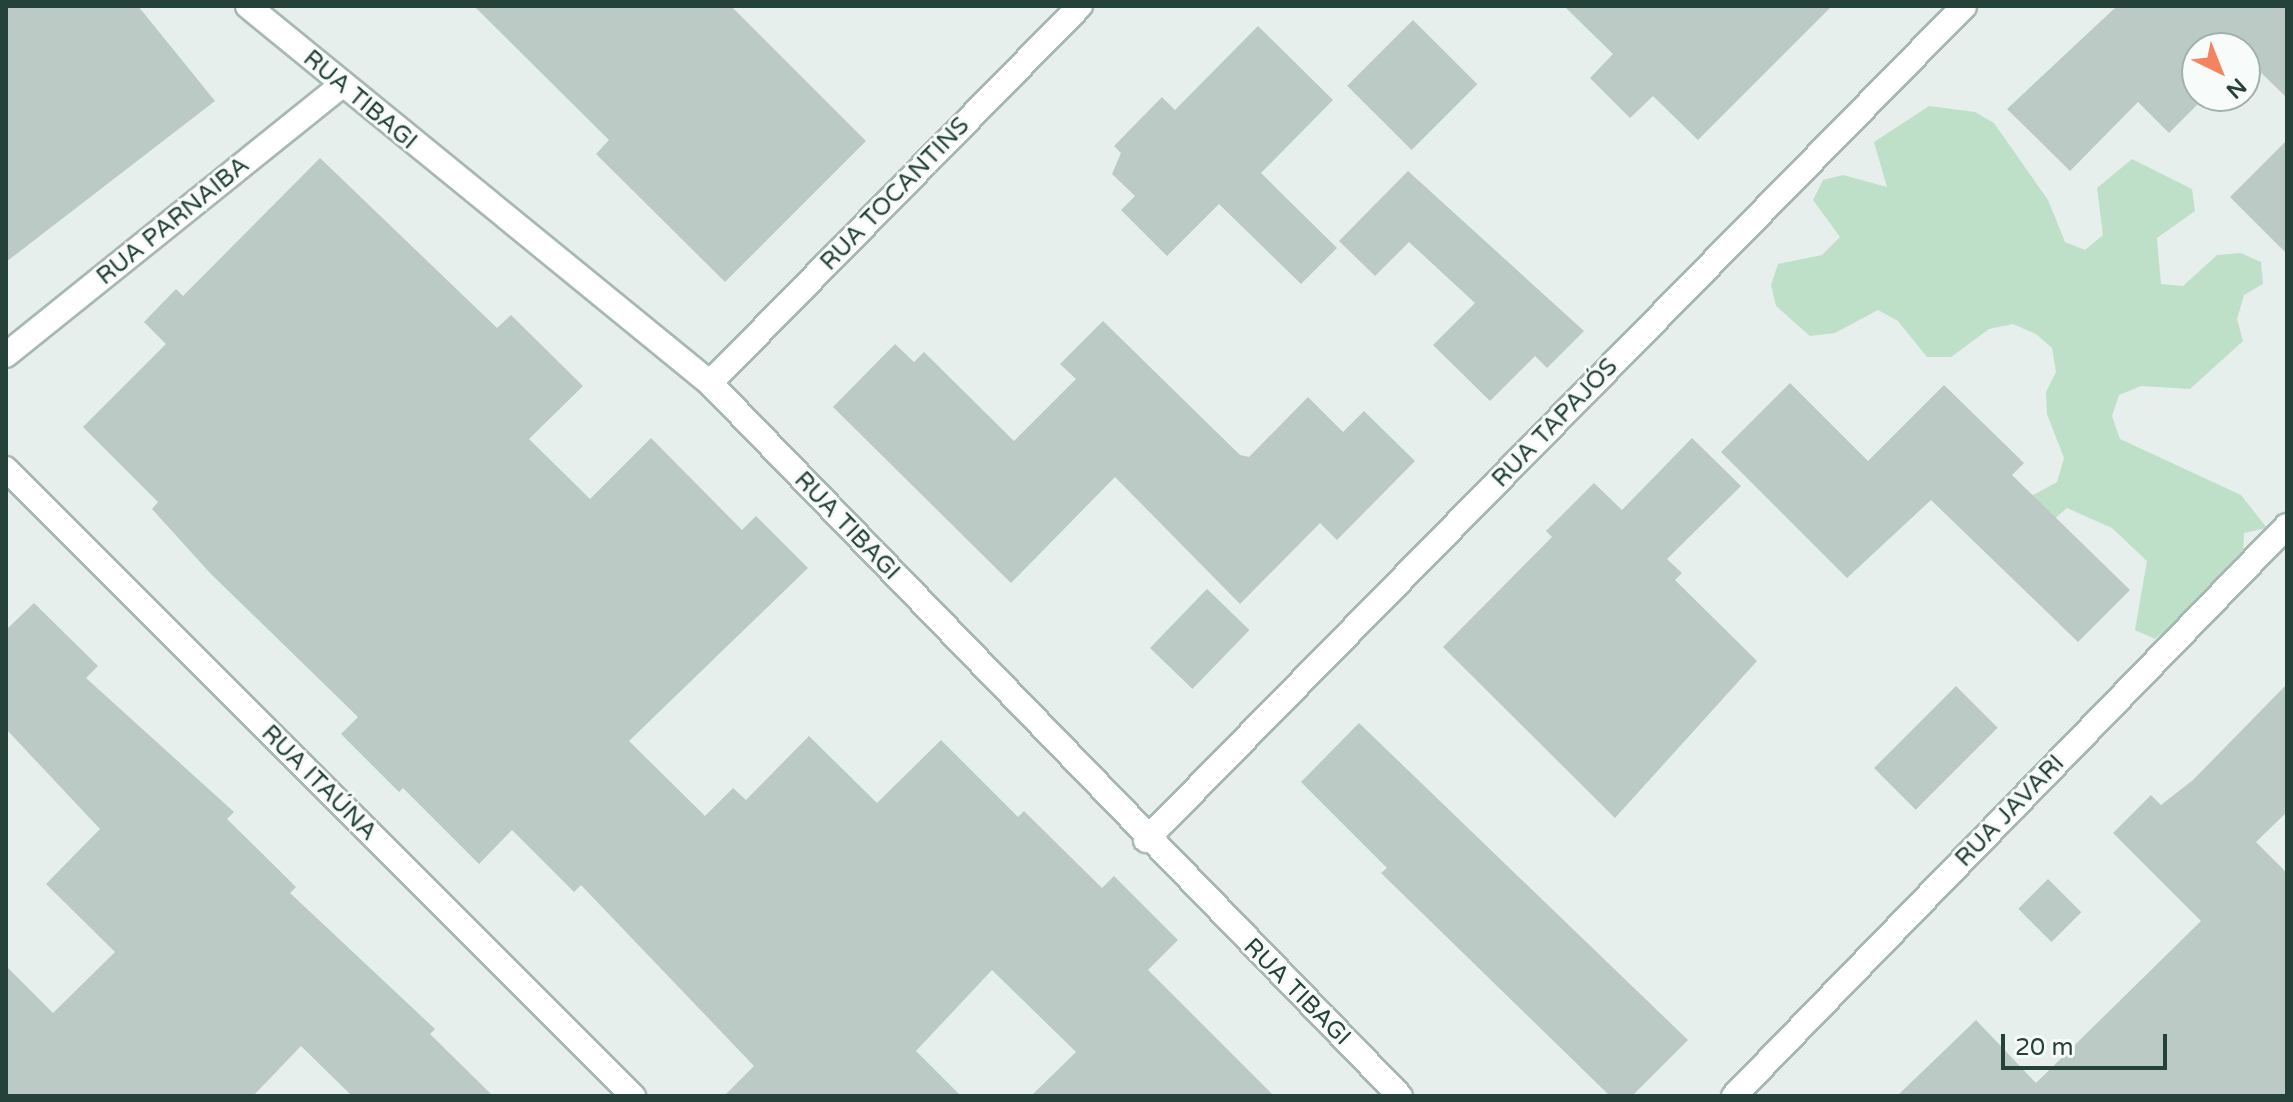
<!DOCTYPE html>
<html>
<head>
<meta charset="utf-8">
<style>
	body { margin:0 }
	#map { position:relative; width:2293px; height:1102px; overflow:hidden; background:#e6efeb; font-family:"Varela Round",sans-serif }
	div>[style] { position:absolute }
	.green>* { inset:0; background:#bfe0c8 }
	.building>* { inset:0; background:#bbcac4; transform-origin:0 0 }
	.roads { filter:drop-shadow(2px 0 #a8b8b2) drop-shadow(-2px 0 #a8b8b2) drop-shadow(0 2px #a8b8b2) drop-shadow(0 -2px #a8b8b2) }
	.street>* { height:24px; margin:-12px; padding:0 12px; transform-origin:12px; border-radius:12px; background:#fff }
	span { translate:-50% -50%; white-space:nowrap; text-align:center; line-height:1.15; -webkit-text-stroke:6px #f7fbf9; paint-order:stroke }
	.street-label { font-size:24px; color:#24423a }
	.frame { position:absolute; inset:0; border:8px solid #24423a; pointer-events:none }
	.north { position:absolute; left:2181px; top:32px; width:80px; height:80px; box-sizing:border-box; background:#f7fbf9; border:2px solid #a3b1ad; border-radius:50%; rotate:137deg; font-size:22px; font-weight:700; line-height:32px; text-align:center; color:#24423a }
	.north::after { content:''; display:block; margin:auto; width:28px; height:36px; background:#f4845f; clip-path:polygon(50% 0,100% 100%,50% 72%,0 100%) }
	.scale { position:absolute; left:2001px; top:1034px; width:166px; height:36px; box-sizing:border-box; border:4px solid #24423a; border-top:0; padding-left:10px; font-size:24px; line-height:28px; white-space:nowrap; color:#24423a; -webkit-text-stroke:6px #f7fbf9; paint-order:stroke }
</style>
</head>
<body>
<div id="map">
	<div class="green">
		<div style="clip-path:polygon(1929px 106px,1975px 112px,1994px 123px,2048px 200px,2065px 242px,2085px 250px,2103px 235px,2097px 188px,2132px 159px,2192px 189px,2195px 211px,2157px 238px,2161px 284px,2183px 286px,2217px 255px,2241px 253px,2261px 262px,2263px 284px,2244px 295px,2237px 319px,2243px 341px,2190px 389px,2141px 386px,2119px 395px,2112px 416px,2120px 439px,2241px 495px,2267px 528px,2244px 533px,2243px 557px,2230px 580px,2155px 639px,2135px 630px,2147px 561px,2112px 528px,2067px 508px,2028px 542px,2019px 503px,2057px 482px,2064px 458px,2047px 414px,2046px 392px,2056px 372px,2052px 348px,2036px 334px,2013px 324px,1989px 329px,1951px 357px,1927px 357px,1898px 321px,1878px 310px,1835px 333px,1810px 336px,1776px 306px,1771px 285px,1778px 264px,1822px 255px,1840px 237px,1813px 200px,1823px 180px,1843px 175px,1887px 187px,1874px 142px)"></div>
	</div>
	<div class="building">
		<div style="clip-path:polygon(6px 6px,138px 6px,215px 101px,6px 262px)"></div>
		<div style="clip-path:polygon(474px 6px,731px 6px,866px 141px,725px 282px,596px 154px,609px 140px)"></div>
		<div style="clip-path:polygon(1564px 6px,1832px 6px,1698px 140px,1653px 96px,1630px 118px,1590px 78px,1613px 54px)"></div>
		<div style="clip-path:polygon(2117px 6px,2287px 6px,2287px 98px,2245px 57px,2245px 48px,2197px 48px,2197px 96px,2206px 96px,2169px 133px,2138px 102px,2070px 171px,2007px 109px)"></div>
		<div style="left:1413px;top:20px;width:91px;height:93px;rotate:45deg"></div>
		<div style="clip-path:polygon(1258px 26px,1333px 100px,1261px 173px,1337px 248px,1301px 284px,1219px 204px,1167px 256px,1121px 210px,1135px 196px,1112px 174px,1121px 153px,1114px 146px,1162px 97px,1175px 110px)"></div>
		<div style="clip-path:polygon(2287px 140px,2287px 254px,2230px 197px)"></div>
		<div style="clip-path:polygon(320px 158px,497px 328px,511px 315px,583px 386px,529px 439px,590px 499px,651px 438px,742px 530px,756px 516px,808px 568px,629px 741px,705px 816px,733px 788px,746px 800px,809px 736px,877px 803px,941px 740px,1018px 817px,1024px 811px,1102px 888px,1114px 876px,1178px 940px,1148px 970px,1274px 1096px,1031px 1096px,1076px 1052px,992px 970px,916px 1051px,961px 1096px,724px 1096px,754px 1066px,581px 885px,574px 892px,512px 830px,479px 864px,403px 788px,399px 792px,341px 734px,358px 717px,210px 573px,152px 509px,158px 502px,83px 427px,166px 344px,144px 322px,176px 289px,183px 296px)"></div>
		<div style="clip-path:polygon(1408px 171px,1584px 331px,1547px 368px,1535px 356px,1490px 401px,1433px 345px,1475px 303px,1409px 242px,1375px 276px,1339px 241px)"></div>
		<div style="clip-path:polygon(1103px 321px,1240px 455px,1249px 457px,1308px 397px,1343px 432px,1364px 411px,1415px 461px,1337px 540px,1320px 523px,1240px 604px,1115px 477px,1011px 583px,833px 407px,895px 344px,914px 362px,924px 352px,1014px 441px,1076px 379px,1060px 364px)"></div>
		<div style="clip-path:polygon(1790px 383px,1868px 461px,1944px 385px,2024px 463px,2012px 475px,2130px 590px,2078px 642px,1931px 500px,1847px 578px,1721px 452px)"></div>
		<div style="clip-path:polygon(1692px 438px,1741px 486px,1667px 559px,1682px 573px,1675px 580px,1757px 661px,1615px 818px,1443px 647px,1552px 537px,1546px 531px,1594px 483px,1622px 510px)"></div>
		<div style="left:1207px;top:589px;width:59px;height:82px;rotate:44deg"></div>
		<div style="clip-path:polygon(34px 603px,98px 666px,86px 678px,234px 812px,227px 819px,296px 887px,290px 893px,435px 1029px,430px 1034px,493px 1096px,352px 1096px,301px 1046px,253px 1096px,6px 1096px,6px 966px,53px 1013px,115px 952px,46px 884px,100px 829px,6px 729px,6px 630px)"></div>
		<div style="clip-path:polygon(2287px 684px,2287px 812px,2256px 842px,2287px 873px,2287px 1096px,1897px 1096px,1976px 1020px,2036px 1083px,2201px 921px,2113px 833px,2151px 795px,2161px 805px,2193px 780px)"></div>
		<div style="left:1956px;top:686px;width:59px;height:116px;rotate:45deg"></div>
		<div style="clip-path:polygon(1359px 723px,1688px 1040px,1632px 1096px,1610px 1096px,1381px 873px,1387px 868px,1301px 782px)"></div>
		<div style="left:2048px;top:879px;width:47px;height:42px;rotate:45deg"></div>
	</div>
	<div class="roads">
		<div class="street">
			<div style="left:248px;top:6px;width:596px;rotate:39.22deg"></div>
			<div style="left:710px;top:383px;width:992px;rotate:45.94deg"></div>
			<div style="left:6px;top:355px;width:430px;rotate:-38.8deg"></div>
			<div style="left:710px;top:383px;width:528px;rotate:-45.54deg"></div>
			<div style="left:6px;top:469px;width:887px;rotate:45deg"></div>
			<div style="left:1146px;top:840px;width:1168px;rotate:-45.55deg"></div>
			<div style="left:1734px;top:1096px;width:794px;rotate:-45.87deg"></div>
		</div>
	</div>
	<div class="street-label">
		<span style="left:360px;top:100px;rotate:40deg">RUA TIBAGI</span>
		<span style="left:895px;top:194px;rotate:-46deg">RUA TOCANTINS</span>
		<span style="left:173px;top:221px;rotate:-39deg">RUA PARNAIBA</span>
		<span style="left:1555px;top:423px;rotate:-46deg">RUA TAPAJÓS</span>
		<span style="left:847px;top:526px;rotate:46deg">RUA TIBAGI</span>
		<span style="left:319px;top:783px;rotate:45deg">RUA ITAÚNA</span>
		<span style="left:2010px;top:811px;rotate:-46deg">RUA JAVARI</span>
		<span style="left:1297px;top:992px;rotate:45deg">RUA TIBAGI</span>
	</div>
	<div class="frame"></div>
	<div class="north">N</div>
	<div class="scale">20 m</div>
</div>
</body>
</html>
